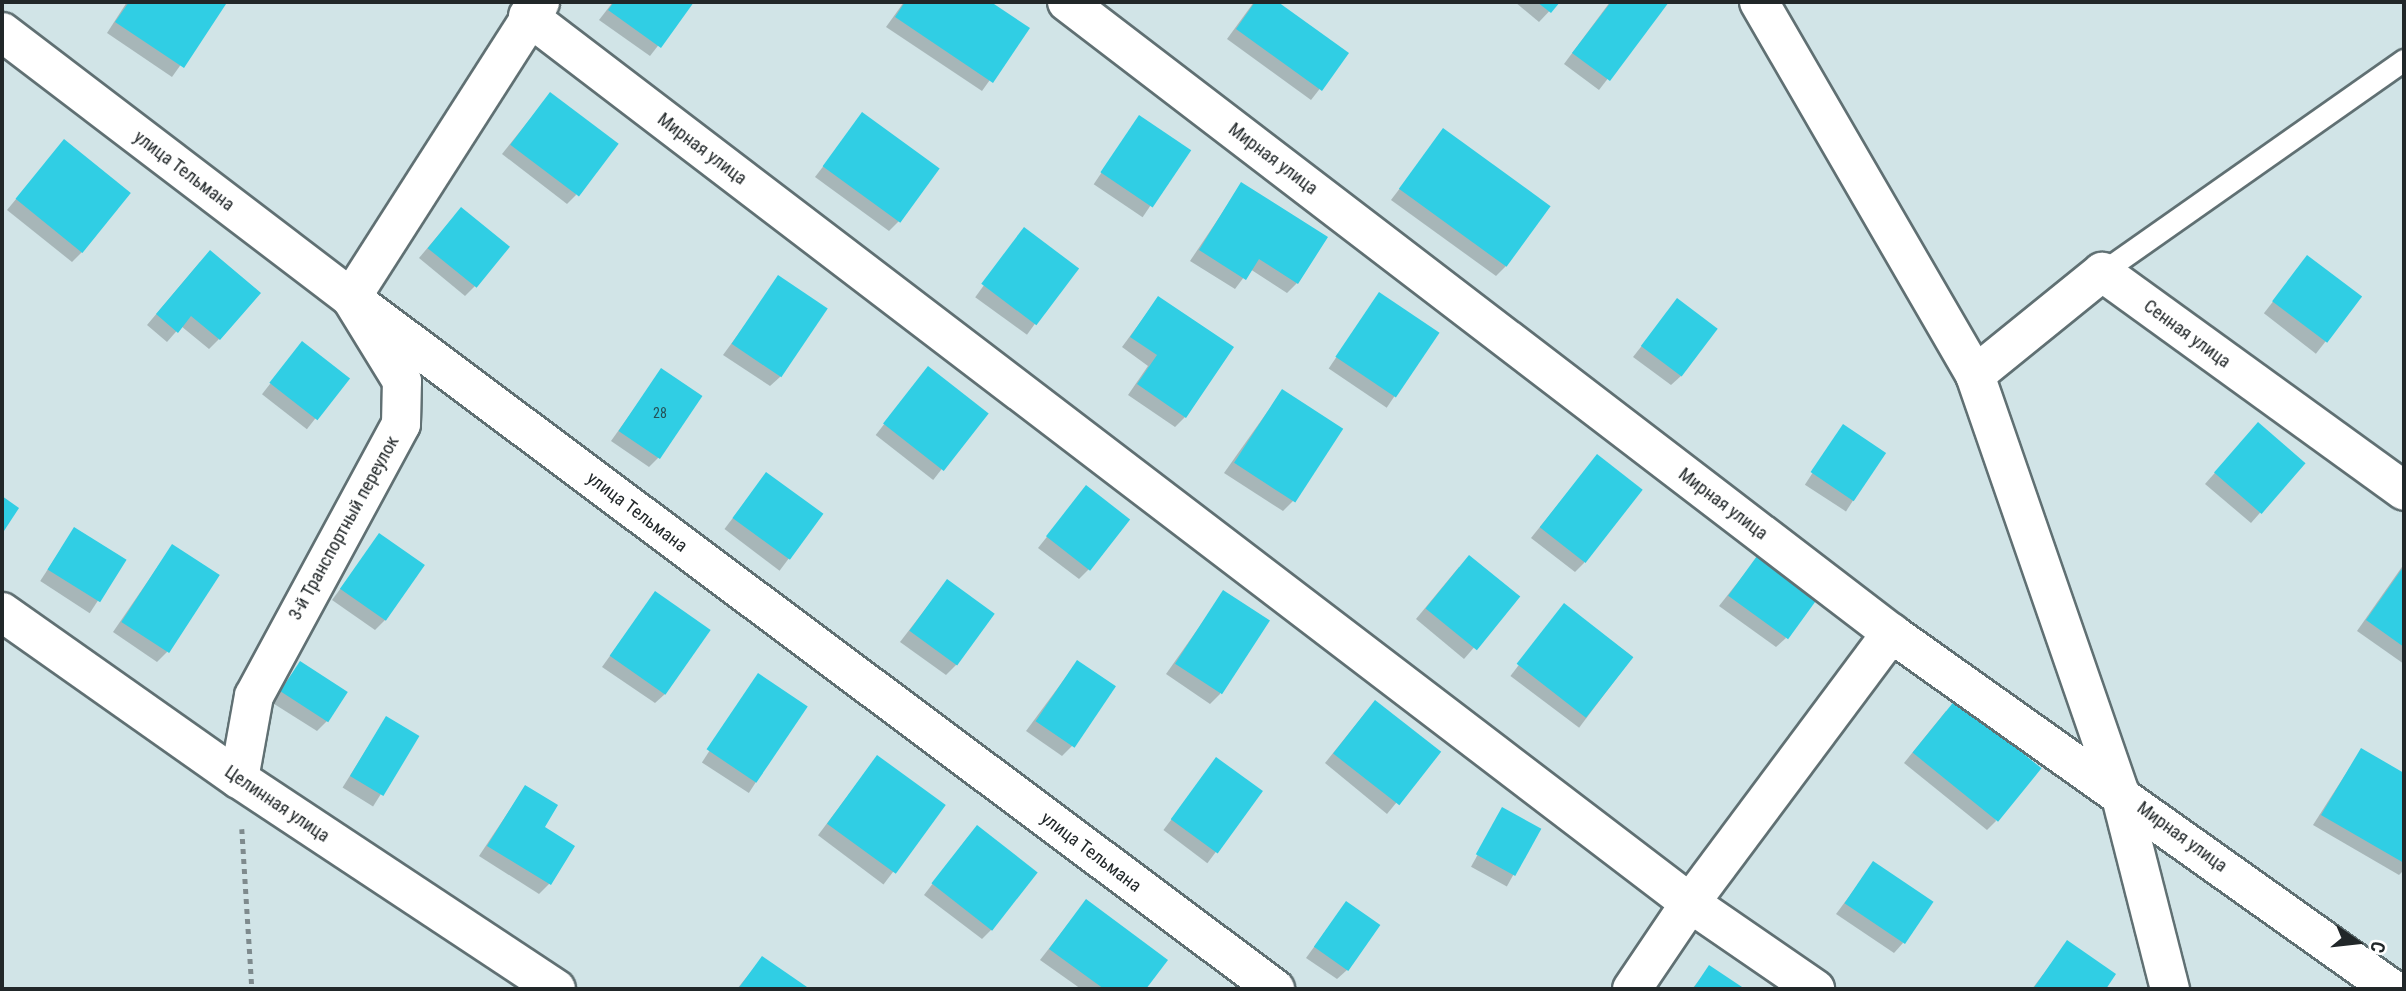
<!DOCTYPE html>
<html>
<head>
<meta charset="utf-8">
<style>
	body { margin:0 }
	#map { position:relative; width:2406px; height:991px; overflow:hidden; background:#d1e4e7; font-family:"Roboto Condensed",sans-serif }
	div>[style] { position:absolute }
	.shadow>* { inset:0; background:#0003; transform-origin:0 0 }
	.building>* { inset:0; background:#30cee4; transform-origin:0 0 }
	.path>* { height:4.5px; margin-top:-2.25px; transform-origin:0; background:repeating-linear-gradient(90deg,#7e8a8d 0 5px,transparent 0 10px) }
	.roads { filter:drop-shadow(2px 0 #607073) drop-shadow(-2px 0 #607073) drop-shadow(0 2px #607073) drop-shadow(0 -2px #607073) }
	.lane>* { height:21px; margin:-10.5px; padding:0 10.5px; transform-origin:10.5px; border-radius:10.5px; background:#fff }
	.street>* { height:38px; margin:-19px; padding:0 19px; transform-origin:19px; border-radius:19px; background:#fff }
	span { translate:-50% -50%; white-space:nowrap; text-align:center; line-height:1.15; -webkit-text-stroke:6px #fff; paint-order:stroke }
	.number-label { font-size:14px; color:#255158 }
	.number-label span { -webkit-text-stroke-width:0 }
	.street-label { font-size:18px; color:#212729 }
	.frame { position:absolute; inset:0; border:4px solid #212729; pointer-events:none }
	.north { position:absolute; left:2322px; top:907px; width:70px; height:70px; -webkit-text-stroke:5px #fff; paint-order:stroke; rotate:104deg; font-size:19px; font-weight:700; line-height:28px; text-align:center; color:#212729 }
	.north::after { content:''; display:block; margin:auto; width:24px; height:32px; background:#212729; clip-path:polygon(50% 0,100% 100%,50% 72%,0 100%) }
</style>
</head>
<body>
<div id="map">
	<div class="shadow">
		<div style="clip-path:polygon(127px 2px,220px 2px,224px 4px,172px 77px,107px 33px)"></div>
		<div style="clip-path:polygon(613px 2px,692px 2px,650px 56px,599px 20px)"></div>
		<div style="clip-path:polygon(904px 2px,987px 2px,1027px 28px,982px 91px,886px 27px)"></div>
		<div style="clip-path:polygon(1254px 2px,1275px 2px,1347px 54px,1311px 100px,1227px 39px)"></div>
		<div style="clip-path:polygon(1515px 2px,1558px 2px,1539px 22px)"></div>
		<div style="clip-path:polygon(1610px 2px,1667px 2px,1599px 90px,1564px 64px)"></div>
		<div style="clip-path:polygon(550px 94px,576px 195px,567px 204px,502px 154px)"></div>
		<div style="clip-path:polygon(863px 115px,899px 221px,889px 231px,815px 177px)"></div>
		<div style="left:1139px;top:117px;width:59px;height:81px;rotate:34deg"></div>
		<div style="clip-path:polygon(1444px 130px,1506px 266px,1496px 276px,1391px 200px)"></div>
		<div style="clip-path:polygon(64px 141px,82px 252px,72px 262px,7px 210px)"></div>
		<div style="clip-path:polygon(1241px 185px,1297px 283px,1287px 293px,1250px 269px,1235px 289px,1190px 261px)"></div>
		<div style="clip-path:polygon(452px 219px,475px 286px,465px 296px,419px 258px)"></div>
		<div style="left:1024px;top:230px;width:64px;height:83px;rotate:36deg"></div>
		<div style="left:2307px;top:258px;width:66px;height:70px;rotate:38deg"></div>
		<div style="clip-path:polygon(200px 262px,219px 339px,209px 349px,181px 326px,167px 342px,147px 325px)"></div>
		<div style="clip-path:polygon(779px 278px,780px 377px,770px 386px,723px 355px)"></div>
		<div style="left:1379px;top:294px;width:70px;height:90px;rotate:34deg"></div>
		<div style="clip-path:polygon(1158px 298px,1185px 417px,1175px 427px,1128px 395px,1148px 366px,1122px 347px)"></div>
		<div style="clip-path:polygon(1677px 301px,1681px 376px,1671px 385px,1633px 357px)"></div>
		<div style="left:302px;top:343px;width:57px;height:65px;rotate:38deg"></div>
		<div style="left:928px;top:368px;width:73px;height:85px;rotate:38deg"></div>
		<div style="clip-path:polygon(661px 371px,659px 457px,649px 467px,611px 441px)"></div>
		<div style="clip-path:polygon(1282px 391px,1293px 501px,1283px 511px,1224px 473px)"></div>
		<div style="left:1843px;top:426px;width:49px;height:70px;rotate:33deg"></div>
		<div style="clip-path:polygon(2249px 434px,2304px 463px,2251px 523px,2205px 484px)"></div>
		<div style="clip-path:polygon(1597px 456px,1584px 563px,1575px 572px,1531px 538px)"></div>
		<div style="left:766px;top:474px;width:69px;height:69px;rotate:37deg"></div>
		<div style="clip-path:polygon(1086px 488px,1089px 569px,1079px 579px,1038px 548px)"></div>
		<div style="left:74px;top:529px;width:59px;height:62px;rotate:33deg"></div>
		<div style="clip-path:polygon(380px 535px,385px 620px,375px 630px,332px 600px)"></div>
		<div style="clip-path:polygon(172px 546px,167px 652px,157px 662px,113px 632px)"></div>
		<div style="clip-path:polygon(1757px 558px,1786px 638px,1776px 647px,1719px 606px)"></div>
		<div style="clip-path:polygon(2404px 564px,2404px 664px,2357px 631px)"></div>
		<div style="clip-path:polygon(1459px 567px,1518px 597px,1464px 659px,1416px 619px)"></div>
		<div style="clip-path:polygon(947px 581px,956px 665px,946px 675px,900px 642px)"></div>
		<div style="clip-path:polygon(1224px 592px,1220px 694px,1210px 704px,1166px 674px)"></div>
		<div style="clip-path:polygon(655px 593px,665px 694px,655px 703px,602px 667px)"></div>
		<div style="left:1564px;top:605px;width:86px;height:89px;rotate:37deg"></div>
		<div style="clip-path:polygon(1077px 662px,1072px 746px,1062px 756px,1026px 731px)"></div>
		<div style="clip-path:polygon(300px 663px,327px 721px,317px 731px,271px 702px)"></div>
		<div style="left:758px;top:676px;width:56px;height:103px;rotate:33deg"></div>
		<div style="clip-path:polygon(1946px 711px,1996px 821px,1987px 830px,1904px 763px)"></div>
		<div style="clip-path:polygon(1366px 712px,1438px 752px,1387px 814px,1325px 763px)"></div>
		<div style="left:386px;top:718px;width:36px;height:82px;rotate:32deg"></div>
		<div style="clip-path:polygon(2361px 750px,2404px 775px,2404px 870px,2399px 875px,2313px 825px)"></div>
		<div style="left:877px;top:757px;width:82px;height:98px;rotate:37deg"></div>
		<div style="left:1217px;top:759px;width:55px;height:89px;rotate:37deg"></div>
		<div style="clip-path:polygon(525px 787px,542px 828px,549px 884px,539px 894px,479px 856px)"></div>
		<div style="left:1503px;top:809px;width:41px;height:66px;rotate:29deg"></div>
		<div style="clip-path:polygon(968px 837px,992px 929px,982px 939px,924px 895px)"></div>
		<div style="clip-path:polygon(1874px 863px,1903px 943px,1894px 953px,1836px 914px)"></div>
		<div style="clip-path:polygon(1086px 901px,1165px 960px,1144px 989px,1081px 989px,1040px 960px)"></div>
		<div style="clip-path:polygon(1346px 903px,1347px 970px,1337px 979px,1306px 958px)"></div>
		<div style="clip-path:polygon(2067px 943px,2114px 975px,2104px 989px,2032px 989px)"></div>
		<div style="clip-path:polygon(762px 958px,804px 987px,803px 989px,737px 989px)"></div>
		<div style="clip-path:polygon(1709px 968px,1742px 989px,1692px 989px)"></div>
	</div>
	<div class="building">
		<div style="clip-path:polygon(129px 2px,223px 2px,226px 4px,184px 68px,115px 22px)"></div>
		<div style="clip-path:polygon(614px 2px,694px 2px,661px 48px,608px 10px)"></div>
		<div style="clip-path:polygon(905px 2px,991px 2px,1030px 28px,993px 83px,895px 17px)"></div>
		<div style="clip-path:polygon(1255px 2px,1278px 2px,1349px 53px,1322px 91px,1236px 29px)"></div>
		<div style="clip-path:polygon(1537px 2px,1560px 2px,1551px 13px)"></div>
		<div style="clip-path:polygon(1611px 2px,1669px 2px,1610px 81px,1572px 53px)"></div>
		<div style="left:550px;top:92px;width:86px;height:66px;rotate:37deg"></div>
		<div style="left:862px;top:112px;width:96px;height:67px;rotate:36deg"></div>
		<div style="left:1139px;top:115px;width:63px;height:69px;rotate:34deg"></div>
		<div style="left:1443px;top:128px;width:133px;height:75px;rotate:36deg"></div>
		<div style="left:64px;top:139px;width:86px;height:77px;rotate:39deg"></div>
		<div style="clip-path:polygon(1241px 182px,1328px 237px,1298px 284px,1259px 259px,1246px 280px,1199px 250px)"></div>
		<div style="left:461px;top:207px;width:63px;height:53px;rotate:39deg"></div>
		<div style="left:1024px;top:227px;width:69px;height:71px;rotate:37deg"></div>
		<div style="clip-path:polygon(210px 250px,261px 293px,220px 340px,191px 316px,178px 333px,156px 314px)"></div>
		<div style="left:2307px;top:255px;width:69px;height:58px;rotate:37deg"></div>
		<div style="left:778px;top:275px;width:60px;height:83px;rotate:34deg"></div>
		<div style="left:1379px;top:292px;width:73px;height:78px;rotate:34deg"></div>
		<div style="clip-path:polygon(1158px 296px,1234px 347px,1186px 418px,1137px 384px,1157px 355px,1130px 337px)"></div>
		<div style="left:1677px;top:298px;width:51px;height:60px;rotate:37deg"></div>
		<div style="left:302px;top:341px;width:61px;height:53px;rotate:38deg"></div>
		<div style="left:928px;top:366px;width:77px;height:73px;rotate:38deg"></div>
		<div style="left:661px;top:368px;width:50px;height:76px;rotate:34deg"></div>
		<div style="left:1282px;top:389px;width:73px;height:88px;rotate:33deg"></div>
		<div style="left:2258px;top:422px;width:63px;height:67px;rotate:41deg"></div>
		<div style="left:1843px;top:424px;width:52px;height:58px;rotate:34deg"></div>
		<div style="left:1597px;top:454px;width:58px;height:93px;rotate:38deg"></div>
		<div style="left:766px;top:472px;width:71px;height:57px;rotate:36deg"></div>
		<div style="left:1086px;top:485px;width:56px;height:65px;rotate:38deg"></div>
		<div style="clip-path:polygon(2px 496px,19px 508px,2px 534px)"></div>
		<div style="left:74px;top:527px;width:62px;height:50px;rotate:32deg"></div>
		<div style="left:379px;top:533px;width:56px;height:68px;rotate:35deg"></div>
		<div style="left:172px;top:544px;width:57px;height:93px;rotate:33deg"></div>
		<div style="left:1469px;top:555px;width:66px;height:69px;rotate:39deg"></div>
		<div style="left:1757px;top:556px;width:74px;height:49px;rotate:36deg"></div>
		<div style="clip-path:polygon(2404px 566px,2404px 647px,2366px 620px)"></div>
		<div style="left:947px;top:579px;width:59px;height:64px;rotate:36deg"></div>
		<div style="left:1223px;top:590px;width:56px;height:88px;rotate:33deg"></div>
		<div style="left:655px;top:591px;width:68px;height:79px;rotate:35deg"></div>
		<div style="left:1564px;top:603px;width:88px;height:77px;rotate:38deg"></div>
		<div style="left:1077px;top:660px;width:47px;height:74px;rotate:34deg"></div>
		<div style="left:300px;top:661px;width:57px;height:36px;rotate:33deg"></div>
		<div style="left:758px;top:673px;width:60px;height:92px;rotate:34deg"></div>
		<div style="left:1956px;top:699px;width:110px;height:69px;rotate:39deg"></div>
		<div style="left:1375px;top:700px;width:84px;height:68px;rotate:38deg"></div>
		<div style="left:386px;top:716px;width:39px;height:70px;rotate:31deg"></div>
		<div style="clip-path:polygon(2361px 748px,2404px 773px,2404px 863px,2321px 815px)"></div>
		<div style="left:877px;top:755px;width:85px;height:85px;rotate:36deg"></div>
		<div style="left:1216px;top:757px;width:58px;height:77px;rotate:36deg"></div>
		<div style="clip-path:polygon(525px 785px,558px 805px,545px 827px,575px 846px,551px 885px,487px 846px)"></div>
		<div style="left:1502px;top:807px;width:45px;height:54px;rotate:29deg"></div>
		<div style="left:977px;top:825px;width:77px;height:74px;rotate:38deg"></div>
		<div style="left:1873px;top:861px;width:73px;height:51px;rotate:34deg"></div>
		<div style="clip-path:polygon(1086px 899px,1168px 960px,1146px 989px,1104px 989px,1049px 949px)"></div>
		<div style="left:1346px;top:901px;width:42px;height:56px;rotate:35deg"></div>
		<div style="clip-path:polygon(2067px 940px,2116px 974px,2106px 989px,2033px 989px)"></div>
		<div style="clip-path:polygon(762px 956px,807px 987px,805px 989px,738px 989px)"></div>
		<div style="clip-path:polygon(1709px 965px,1745px 989px,1693px 989px)"></div>
	</div>
	<div class="path">
		<div style="left:242px;top:829px;width:160px;rotate:86.4deg"></div>
	</div>
	<div class="roads">
		<div class="lane">
			<div style="left:2102px;top:272px;width:369px;rotate:-35.1deg"></div>
		</div>
		<div class="street">
			<div style="left:1067px;top:2px;width:1038px;rotate:37.44deg"></div>
			<div style="left:1891px;top:633px;width:615px;rotate:35.4deg"></div>
			<div style="left:1759px;top:2px;width:431px;rotate:59.9deg"></div>
			<div style="left:1975px;top:375px;width:442px;rotate:70.9deg"></div>
			<div style="left:2120px;top:793px;width:202px;rotate:75.7deg"></div>
			<div style="left:528px;top:16px;width:1462px;rotate:37.36deg"></div>
			<div style="left:1690px;top:903px;width:152px;rotate:34.5deg"></div>
			<div style="left:2px;top:32px;width:439px;rotate:37.3deg"></div>
			<div style="left:351px;top:298px;width:1154px;rotate:36.79deg"></div>
			<div style="left:1975px;top:375px;width:164px;rotate:-39deg"></div>
			<div style="left:2102px;top:272px;width:373px;rotate:35.9deg"></div>
			<div style="left:2px;top:612px;width:290px;rotate:35.2deg"></div>
			<div style="left:239px;top:779px;width:380px;rotate:33.5deg"></div>
			<div style="left:239px;top:779px;width:84px;rotate:-79.8deg"></div>
			<div style="left:254px;top:696px;width:309px;rotate:-61.6deg"></div>
			<div style="left:401px;top:424px;width:43px;rotate:-88.7deg"></div>
			<div style="left:402px;top:381px;width:97px;rotate:-121.6deg"></div>
			<div style="left:351px;top:298px;width:351px;rotate:-57.4deg"></div>
			<div style="left:1632px;top:989px;width:104px;rotate:-56deg"></div>
			<div style="left:1690px;top:903px;width:337px;rotate:-53.3deg"></div>
		</div>
	</div>
	<div class="number-label">
		<span style="left:660px;top:413px">28</span>
	</div>
	<div class="street-label">
		<span style="left:702px;top:149px;rotate:37deg">Мирная улица</span>
		<span style="left:1273px;top:159px;rotate:37deg">Мирная улица</span>
		<span style="left:184px;top:171px;rotate:37deg">улица Тельмана</span>
		<span style="left:2187px;top:334px;rotate:36deg">Сенная улица</span>
		<span style="left:1723px;top:504px;rotate:37deg">Мирная улица</span>
		<span style="left:637px;top:512px;rotate:37deg">улица Тельмана</span>
		<span style="left:344px;top:528px;rotate:-61deg">3-й Транспортный переулок</span>
		<span style="left:277px;top:804px;rotate:34deg">Целинная улица</span>
		<span style="left:2182px;top:837px;rotate:36deg">Мирная улица</span>
		<span style="left:1091px;top:852px;rotate:37deg">улица Тельмана</span>
	</div>
	<div class="frame"></div>
	<div class="north">С</div>
</div>
</body>
</html>
